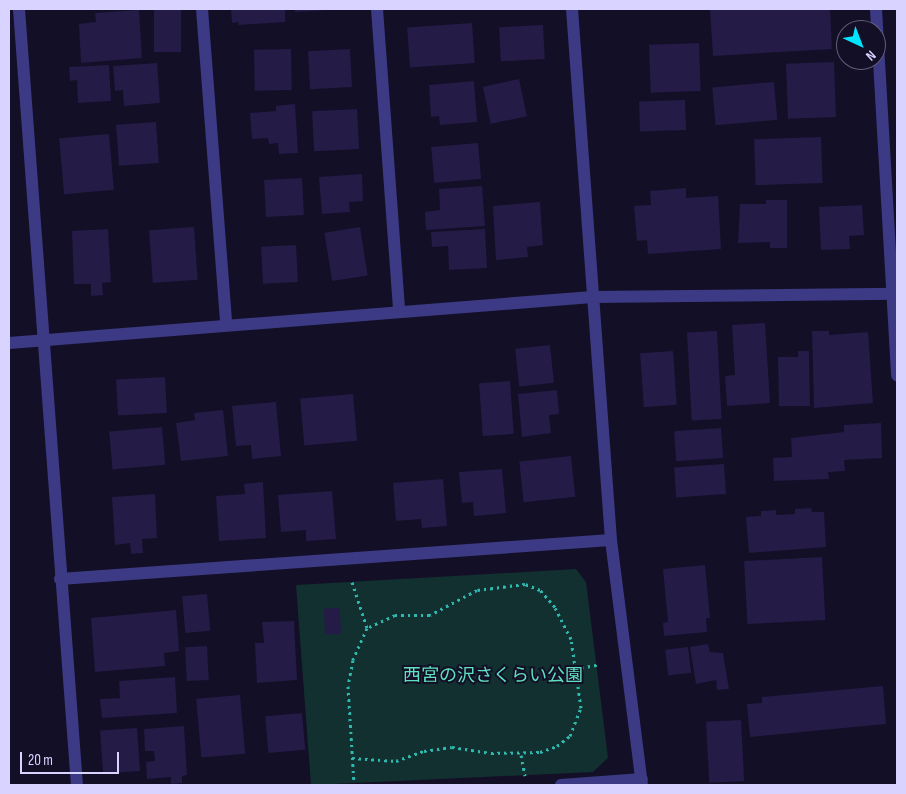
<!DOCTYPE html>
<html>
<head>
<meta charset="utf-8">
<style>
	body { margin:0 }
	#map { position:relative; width:906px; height:794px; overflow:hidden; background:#130f26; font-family:"Sofia Sans Condensed","Noto Sans JP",sans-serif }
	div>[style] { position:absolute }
	.green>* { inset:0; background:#12302f }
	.building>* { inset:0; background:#241b47; transform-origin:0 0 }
	.path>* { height:3px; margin-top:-1.5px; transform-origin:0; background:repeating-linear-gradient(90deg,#2fb8b0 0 2.5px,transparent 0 6.5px) }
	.street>* { height:12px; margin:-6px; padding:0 6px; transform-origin:6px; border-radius:6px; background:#3d3a85 }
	span { translate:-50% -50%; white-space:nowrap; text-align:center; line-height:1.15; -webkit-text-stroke:4px #130f26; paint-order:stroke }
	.park-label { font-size:18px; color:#5fe0c0 }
	.frame { position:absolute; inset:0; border:10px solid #d9d4ff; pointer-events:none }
	.north { position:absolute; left:836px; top:20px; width:50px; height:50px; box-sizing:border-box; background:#130f26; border:1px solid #625e7d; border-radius:50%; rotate:137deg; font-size:14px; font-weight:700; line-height:20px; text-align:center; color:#d9d4ff }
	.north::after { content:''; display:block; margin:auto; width:18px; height:22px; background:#00e5ff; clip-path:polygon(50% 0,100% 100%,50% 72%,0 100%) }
	.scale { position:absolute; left:20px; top:752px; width:99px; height:22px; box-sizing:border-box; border:2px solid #d9d4ff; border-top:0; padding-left:6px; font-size:15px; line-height:18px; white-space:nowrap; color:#d9d4ff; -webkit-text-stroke:4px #130f26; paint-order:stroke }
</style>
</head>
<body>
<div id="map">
	<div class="green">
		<div style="clip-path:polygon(576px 569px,586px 582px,608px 758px,593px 772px,311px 785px,296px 585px)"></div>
	</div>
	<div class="building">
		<div style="left:154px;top:9px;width:27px;height:43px"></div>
		<div style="clip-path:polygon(231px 9px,285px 9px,285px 22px,238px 25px,239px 22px,232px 23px)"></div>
		<div style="clip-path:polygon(295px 9px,328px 9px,328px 10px,295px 12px)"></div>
		<div style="clip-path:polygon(710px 9px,830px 9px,832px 49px,713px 56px)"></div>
		<div style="clip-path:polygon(139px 10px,142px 58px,81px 63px,79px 24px,96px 22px,95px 13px)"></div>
		<div style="left:472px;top:23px;width:40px;height:65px;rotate:86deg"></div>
		<div style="left:543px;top:25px;width:34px;height:44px;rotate:87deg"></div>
		<div style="left:699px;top:43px;width:48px;height:50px;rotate:88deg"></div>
		<div style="left:291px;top:49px;width:41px;height:37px;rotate:89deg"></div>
		<div style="left:350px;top:49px;width:38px;height:42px;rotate:87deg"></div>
		<div style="left:834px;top:62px;width:55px;height:48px;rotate:88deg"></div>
		<div style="clip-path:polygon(157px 63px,160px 103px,124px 106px,123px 90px,115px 91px,113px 66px)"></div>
		<div style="clip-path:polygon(109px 65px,111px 101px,78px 103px,77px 80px,70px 81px,69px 67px)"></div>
		<div style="left:519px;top:79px;width:38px;height:37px;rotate:78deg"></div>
		<div style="clip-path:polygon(474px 81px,477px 122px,440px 125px,439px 116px,431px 117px,429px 85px)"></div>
		<div style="left:774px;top:82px;width:38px;height:62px;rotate:85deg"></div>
		<div style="left:685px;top:100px;width:30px;height:46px;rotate:88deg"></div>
		<div style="clip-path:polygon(295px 104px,298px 153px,279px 154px,278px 143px,269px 144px,268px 138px,252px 139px,250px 113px,276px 111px,276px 106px)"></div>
		<div style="left:357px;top:109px;width:40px;height:45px;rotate:87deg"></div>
		<div style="left:156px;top:122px;width:41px;height:40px;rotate:86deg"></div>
		<div style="left:109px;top:134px;width:56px;height:50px;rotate:85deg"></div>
		<div style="left:821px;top:137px;width:46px;height:67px;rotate:88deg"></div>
		<div style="left:478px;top:143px;width:36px;height:47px;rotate:85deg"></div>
		<div style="clip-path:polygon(362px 174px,363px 201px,349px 202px,350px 212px,322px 214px,319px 177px)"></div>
		<div style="left:302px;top:178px;width:37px;height:38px;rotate:87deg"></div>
		<div style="clip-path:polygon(482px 186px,485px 226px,426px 230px,425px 212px,440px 210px,439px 189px)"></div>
		<div style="clip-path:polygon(686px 188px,686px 198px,718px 196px,721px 249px,648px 254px,647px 240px,637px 241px,634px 206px,651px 205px,650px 191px)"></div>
		<div style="clip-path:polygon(766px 200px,787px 200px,787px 248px,770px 248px,770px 242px,738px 243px,740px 204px,766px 204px)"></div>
		<div style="clip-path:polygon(540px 202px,543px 245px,527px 247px,528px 257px,496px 260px,493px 206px)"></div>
		<div style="clip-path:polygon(862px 205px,864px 235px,849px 236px,850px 249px,821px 250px,819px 207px)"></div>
		<div style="left:194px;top:227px;width:53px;height:45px;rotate:86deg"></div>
		<div style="left:360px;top:227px;width:49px;height:36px;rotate:81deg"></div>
		<div style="clip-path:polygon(108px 229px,111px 282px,102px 283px,103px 295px,91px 296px,91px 284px,74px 284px,72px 231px)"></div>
		<div style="clip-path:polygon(485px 229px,487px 268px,449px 270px,448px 246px,432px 247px,431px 232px)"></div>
		<div style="left:296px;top:245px;width:37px;height:35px;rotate:87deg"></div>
		<div style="clip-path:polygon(765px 323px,770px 403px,727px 406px,725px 376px,735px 375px,732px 325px)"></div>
		<div style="left:717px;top:331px;width:88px;height:30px;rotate:87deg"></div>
		<div style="clip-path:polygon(812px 331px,829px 331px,829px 335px,868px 332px,873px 403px,814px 408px)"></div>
		<div style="left:550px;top:345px;width:38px;height:35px;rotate:84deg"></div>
		<div style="left:673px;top:351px;width:54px;height:33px;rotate:86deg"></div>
		<div style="clip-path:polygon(798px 351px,809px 351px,810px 406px,779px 406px,778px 357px,798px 357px)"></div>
		<div style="left:165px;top:377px;width:36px;height:49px;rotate:87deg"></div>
		<div style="left:510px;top:381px;width:53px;height:31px;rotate:86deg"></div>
		<div style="clip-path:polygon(557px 390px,559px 414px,549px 415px,551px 433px,522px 437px,518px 394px)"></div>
		<div style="left:353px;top:394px;width:47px;height:53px;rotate:85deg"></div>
		<div style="clip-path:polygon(276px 402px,281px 456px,252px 459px,251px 445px,236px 446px,232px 406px)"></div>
		<div style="clip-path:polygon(223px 410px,228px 456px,181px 461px,176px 423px,195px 420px,194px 413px)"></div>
		<div style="clip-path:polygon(881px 423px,882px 458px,844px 460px,845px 471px,828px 472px,829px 479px,774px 481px,773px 458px,792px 457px,791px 438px,844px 432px,844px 425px)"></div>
		<div style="left:162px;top:427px;width:38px;height:53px;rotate:85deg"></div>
		<div style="left:721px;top:428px;width:30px;height:47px;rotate:86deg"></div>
		<div style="left:571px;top:456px;width:41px;height:52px;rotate:84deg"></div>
		<div style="left:724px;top:464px;width:30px;height:50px;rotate:86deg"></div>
		<div style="clip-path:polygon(502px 469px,506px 513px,474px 516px,473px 502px,462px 503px,459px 472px)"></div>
		<div style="clip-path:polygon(443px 479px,447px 526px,422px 528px,421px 519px,396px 521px,393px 483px)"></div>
		<div style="clip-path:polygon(263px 482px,266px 538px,219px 541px,216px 496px,245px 494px,244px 484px)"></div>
		<div style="clip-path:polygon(332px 491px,336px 539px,306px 541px,306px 530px,281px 532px,278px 495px)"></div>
		<div style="clip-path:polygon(155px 494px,157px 538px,142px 539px,143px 553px,131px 554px,130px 543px,115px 545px,112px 497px)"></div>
		<div style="clip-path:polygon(811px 508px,812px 512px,824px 512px,826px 547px,749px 553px,746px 517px,761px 516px,761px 511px,776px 510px,776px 515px,795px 514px,795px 509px)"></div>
		<div style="left:822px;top:557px;width:63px;height:78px;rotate:87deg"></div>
		<div style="clip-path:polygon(705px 565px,710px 618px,706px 618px,707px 632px,664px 636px,663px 623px,668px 622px,663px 569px)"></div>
		<div style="left:207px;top:594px;width:37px;height:25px;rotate:85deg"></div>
		<div style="left:340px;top:608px;width:26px;height:16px;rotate:88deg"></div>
		<div style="clip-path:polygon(176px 610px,179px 651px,164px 653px,165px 666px,95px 672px,91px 618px)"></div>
		<div style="clip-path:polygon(294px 621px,297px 680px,257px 683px,255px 643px,264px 643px,262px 622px)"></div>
		<div style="clip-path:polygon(708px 644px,710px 652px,723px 653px,729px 689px,717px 690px,716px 680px,696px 684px,690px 647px)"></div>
		<div style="left:207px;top:646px;width:34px;height:22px;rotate:87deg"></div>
		<div style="left:688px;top:647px;width:26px;height:23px;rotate:83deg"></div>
		<div style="clip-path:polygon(175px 677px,177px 713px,102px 718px,100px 699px,120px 698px,119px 681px)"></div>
		<div style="clip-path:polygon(883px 686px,886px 724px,750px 737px,747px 704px,762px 703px,762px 697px)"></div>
		<div style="left:240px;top:695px;width:59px;height:44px;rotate:85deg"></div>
		<div style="left:302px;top:713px;width:37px;height:37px;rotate:85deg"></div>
		<div style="left:741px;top:720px;width:61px;height:35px;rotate:87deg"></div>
		<div style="clip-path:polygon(184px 726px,187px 775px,182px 776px,182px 783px,171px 784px,171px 777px,147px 779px,146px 762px,155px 761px,154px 751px,145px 751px,144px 729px)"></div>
		<div style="left:137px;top:728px;width:43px;height:37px;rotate:86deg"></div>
	</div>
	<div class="path">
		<div style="left:352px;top:582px;width:48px;rotate:71.9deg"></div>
		<div style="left:367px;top:628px;width:35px;rotate:114deg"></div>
		<div style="left:353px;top:660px;width:26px;rotate:101deg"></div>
		<div style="left:348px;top:686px;width:99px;rotate:86.5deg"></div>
		<div style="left:575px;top:669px;width:25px;rotate:-11deg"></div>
		<div style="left:521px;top:755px;width:21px;rotate:79deg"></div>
		<div style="left:352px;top:758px;width:44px;rotate:3.9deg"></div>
		<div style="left:396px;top:761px;width:30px;rotate:-20deg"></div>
		<div style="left:424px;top:751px;width:28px;rotate:-8deg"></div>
		<div style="left:452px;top:747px;width:39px;rotate:9deg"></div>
		<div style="left:491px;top:753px;width:49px;rotate:-1.2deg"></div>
		<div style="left:540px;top:752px;width:18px;rotate:-19deg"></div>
		<div style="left:557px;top:746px;width:16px;rotate:-38deg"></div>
		<div style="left:570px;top:736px;width:30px;rotate:-69deg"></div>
		<div style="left:581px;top:708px;width:70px;rotate:-98.2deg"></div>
		<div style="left:571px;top:639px;width:36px;rotate:-117deg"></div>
		<div style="left:555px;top:607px;width:23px;rotate:-131deg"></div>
		<div style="left:540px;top:590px;width:16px;rotate:-158deg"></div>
		<div style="left:525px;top:584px;width:48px;rotate:172.9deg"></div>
		<div style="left:477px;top:590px;width:53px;rotate:152deg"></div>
		<div style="left:430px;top:615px;width:35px;rotate:180deg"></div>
		<div style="left:395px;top:615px;width:31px;rotate:155deg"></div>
	</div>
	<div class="street">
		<div style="left:19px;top:9px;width:778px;rotate:85.73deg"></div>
		<div style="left:202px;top:9px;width:316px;rotate:85.6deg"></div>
		<div style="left:377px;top:9px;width:303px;rotate:85.8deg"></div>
		<div style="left:572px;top:9px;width:532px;rotate:85.8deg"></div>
		<div style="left:611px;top:540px;width:247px;rotate:82.8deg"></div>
		<div style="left:876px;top:9px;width:367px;rotate:86.7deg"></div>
		<div style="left:9px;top:343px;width:585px;rotate:-4.51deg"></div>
		<div style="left:592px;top:297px;width:305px;rotate:-0.6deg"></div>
		<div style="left:60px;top:579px;width:552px;rotate:-4.05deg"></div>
		<div style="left:561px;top:785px;width:81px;rotate:-4.2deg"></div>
	</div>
	<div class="park-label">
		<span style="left:493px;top:676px">西宮の沢さくらい公園</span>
	</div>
	<div class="frame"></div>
	<div class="north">N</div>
	<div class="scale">20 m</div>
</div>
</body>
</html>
